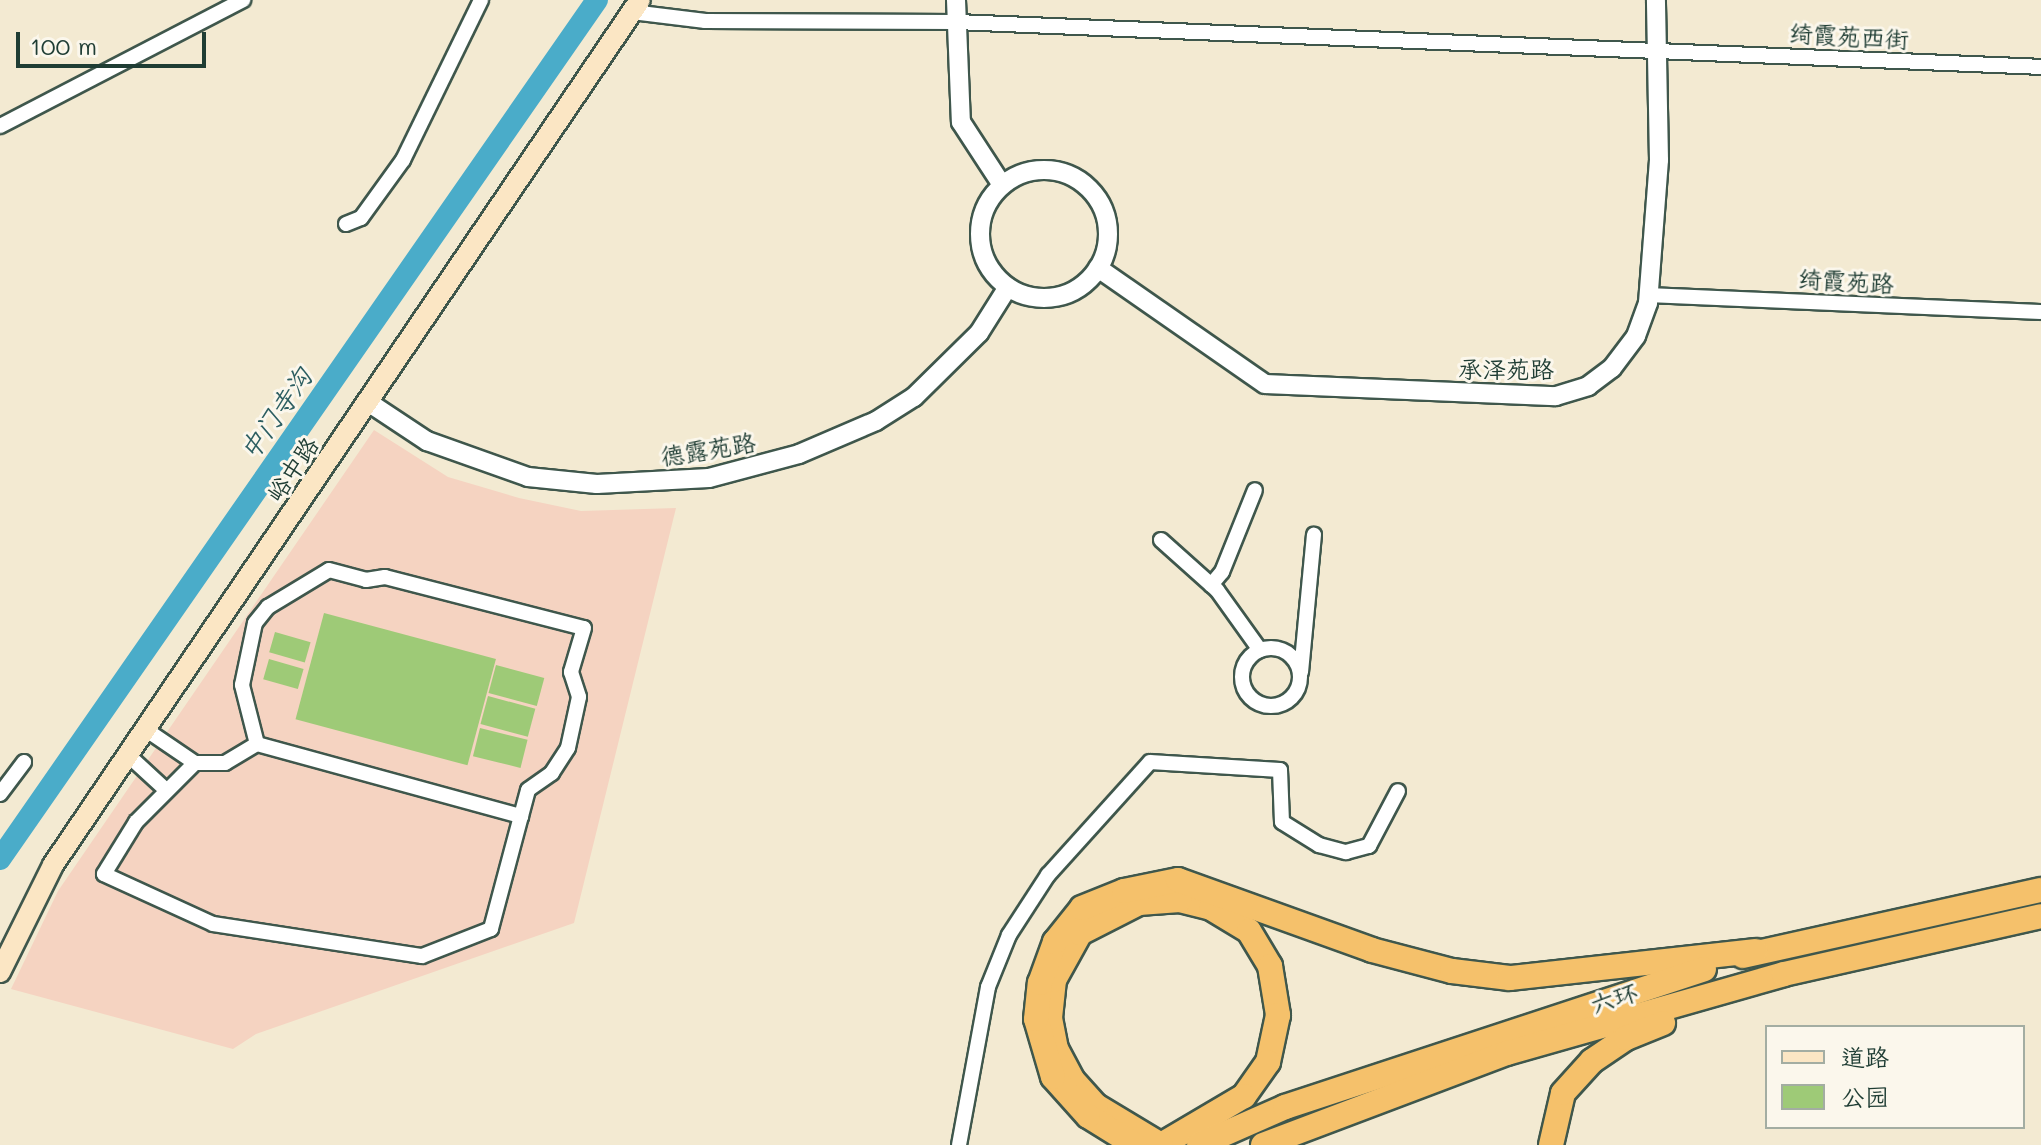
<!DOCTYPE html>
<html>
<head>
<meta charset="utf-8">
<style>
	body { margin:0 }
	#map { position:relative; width:2041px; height:1145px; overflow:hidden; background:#f3ead2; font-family:Mali,"LXGW WenKai TC",sans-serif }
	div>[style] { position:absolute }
	.built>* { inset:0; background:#f5d3c1 }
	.green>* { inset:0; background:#9eca77; transform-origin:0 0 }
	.river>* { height:22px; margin:-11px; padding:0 11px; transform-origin:11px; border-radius:11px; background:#4aacc9 }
	.roads { filter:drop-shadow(2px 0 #3f574c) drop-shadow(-2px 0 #3f574c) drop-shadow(0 2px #3f574c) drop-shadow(0 -2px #3f574c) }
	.minor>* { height:14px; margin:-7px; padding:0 7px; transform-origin:7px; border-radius:7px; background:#fff }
	.minor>.ring { margin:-7px; padding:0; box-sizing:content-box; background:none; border:14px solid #fff; border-radius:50% }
	.tertiary>* { height:18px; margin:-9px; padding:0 9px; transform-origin:9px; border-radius:9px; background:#fff }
	.tertiary>.ring { margin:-9px; padding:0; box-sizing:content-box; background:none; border:18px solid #fff; border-radius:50% }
	.secondary>* { height:20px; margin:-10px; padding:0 10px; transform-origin:10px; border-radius:10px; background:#fbe6c4 }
	.motorway>* { height:24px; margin:-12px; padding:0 12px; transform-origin:12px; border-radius:12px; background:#f5c16b }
	span { translate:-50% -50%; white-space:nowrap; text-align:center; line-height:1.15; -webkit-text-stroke:6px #fbf7ec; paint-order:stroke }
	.street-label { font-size:24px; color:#1f3d34 }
	.water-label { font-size:26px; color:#2c5e61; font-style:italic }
	.legend { position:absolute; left:1765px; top:1025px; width:260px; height:104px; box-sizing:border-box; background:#fbf7ec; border:2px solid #a3ada2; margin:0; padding:10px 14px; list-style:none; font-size:24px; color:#1f3d34 }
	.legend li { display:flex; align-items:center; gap:16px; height:40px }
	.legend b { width:40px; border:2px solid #a3ada2 }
	.scale { position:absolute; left:16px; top:32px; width:190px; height:36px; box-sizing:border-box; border:4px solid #1f3d34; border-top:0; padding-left:10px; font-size:24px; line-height:28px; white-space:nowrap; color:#1f3d34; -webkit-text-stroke:6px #fbf7ec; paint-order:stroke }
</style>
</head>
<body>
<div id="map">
	<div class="built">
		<div style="clip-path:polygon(374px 430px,448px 477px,519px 498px,581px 511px,676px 508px,574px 923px,256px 1034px,233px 1049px,11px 989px,58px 891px)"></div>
	</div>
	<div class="green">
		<div style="left:324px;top:613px;width:178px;height:110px;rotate:15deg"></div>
		<div style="left:275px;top:632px;width:37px;height:21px;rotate:16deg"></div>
		<div style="left:269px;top:659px;width:36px;height:21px;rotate:16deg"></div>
		<div style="left:496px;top:665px;width:50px;height:29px;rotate:15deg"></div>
		<div style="left:488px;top:696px;width:49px;height:29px;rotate:15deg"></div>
		<div style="left:480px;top:728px;width:49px;height:29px;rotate:14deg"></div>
	</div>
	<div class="river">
		<div style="left:0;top:859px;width:1046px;rotate:-55.2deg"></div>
	</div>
	<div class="roads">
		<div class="minor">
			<div style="left:632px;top:12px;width:74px;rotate:7deg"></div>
			<div style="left:705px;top:21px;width:251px;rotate:0.2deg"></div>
			<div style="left:956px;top:22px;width:1086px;rotate:2.37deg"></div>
			<div style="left:0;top:126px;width:274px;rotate:-27.4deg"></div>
			<div style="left:346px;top:224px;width:16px;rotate:-22deg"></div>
			<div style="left:361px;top:218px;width:72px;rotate:-54.1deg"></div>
			<div style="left:403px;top:160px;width:178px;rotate:-64deg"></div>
			<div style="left:1649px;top:295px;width:392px;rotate:2.5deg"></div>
			<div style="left:1161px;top:540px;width:75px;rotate:41.8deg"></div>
			<div style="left:1217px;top:590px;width:74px;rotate:54.4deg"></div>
			<div style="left:1211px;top:585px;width:17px;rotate:-50deg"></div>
			<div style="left:1222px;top:572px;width:88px;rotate:-68.1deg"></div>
			<div class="ring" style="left:1242px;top:648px;width:44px;height:44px"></div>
			<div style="left:1301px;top:672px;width:138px;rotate:-84.6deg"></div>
			<div style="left:145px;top:729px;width:60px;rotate:34.2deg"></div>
			<div style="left:195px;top:763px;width:30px"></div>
			<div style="left:225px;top:763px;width:37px;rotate:-31deg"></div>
			<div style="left:257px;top:744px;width:274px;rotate:15.3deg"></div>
			<div style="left:521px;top:816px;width:117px;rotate:104.9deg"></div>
			<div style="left:491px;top:929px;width:74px;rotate:158.6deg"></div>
			<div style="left:422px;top:956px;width:211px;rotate:-171.3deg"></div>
			<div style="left:213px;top:924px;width:120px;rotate:-155.4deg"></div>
			<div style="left:104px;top:874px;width:61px;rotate:-58.4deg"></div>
			<div style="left:136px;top:822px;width:83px;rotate:-45deg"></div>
			<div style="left:257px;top:744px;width:61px;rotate:-104.3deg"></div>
			<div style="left:242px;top:685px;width:63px;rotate:-78.2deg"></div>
			<div style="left:255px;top:623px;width:21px;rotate:-51deg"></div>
			<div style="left:268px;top:607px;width:71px;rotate:-31.2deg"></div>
			<div style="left:329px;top:570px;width:38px;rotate:15deg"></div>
			<div style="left:366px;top:580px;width:19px;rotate:-9deg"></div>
			<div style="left:385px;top:577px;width:205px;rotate:14.4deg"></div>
			<div style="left:584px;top:628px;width:46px;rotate:106.5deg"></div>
			<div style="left:571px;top:672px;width:26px;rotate:72deg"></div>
			<div style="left:579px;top:697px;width:52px;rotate:102.2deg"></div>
			<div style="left:568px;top:748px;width:30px;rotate:123deg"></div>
			<div style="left:552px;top:773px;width:29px;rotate:145deg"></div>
			<div style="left:528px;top:790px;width:27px;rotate:105deg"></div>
			<div style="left:128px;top:755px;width:50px;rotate:42.6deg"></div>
			<div style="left:0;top:794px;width:40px;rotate:-53deg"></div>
			<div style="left:959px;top:1145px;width:161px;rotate:-79.6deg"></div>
			<div style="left:988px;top:987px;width:56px;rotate:-68deg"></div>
			<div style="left:1009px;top:935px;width:72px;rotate:-57deg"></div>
			<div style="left:1048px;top:875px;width:152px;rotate:-47.9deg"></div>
			<div style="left:1150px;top:762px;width:130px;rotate:3.5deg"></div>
			<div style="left:1280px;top:770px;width:52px;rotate:87.8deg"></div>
			<div style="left:1282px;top:822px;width:44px;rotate:31.9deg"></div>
			<div style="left:1319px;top:845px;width:28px;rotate:15deg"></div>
			<div style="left:1346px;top:852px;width:24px;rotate:-15deg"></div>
			<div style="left:1369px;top:846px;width:62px;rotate:-62.2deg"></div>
		</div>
		<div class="tertiary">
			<div style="left:956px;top:0;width:122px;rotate:87.7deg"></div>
			<div style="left:961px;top:122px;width:75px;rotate:56.9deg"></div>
			<div class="ring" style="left:980px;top:170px;width:110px;height:110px"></div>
			<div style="left:1098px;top:268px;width:203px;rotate:34.8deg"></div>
			<div style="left:1265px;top:384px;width:291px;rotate:2.4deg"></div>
			<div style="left:1556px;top:396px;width:34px;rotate:-17deg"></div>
			<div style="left:1588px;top:386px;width:30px;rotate:-37deg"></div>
			<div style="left:1612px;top:368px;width:40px;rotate:-53deg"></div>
			<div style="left:1636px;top:336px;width:35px;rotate:-70deg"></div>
			<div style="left:1648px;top:303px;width:143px;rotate:-85.6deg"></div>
			<div style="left:1659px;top:160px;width:160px;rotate:-91.1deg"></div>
			<div style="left:368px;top:402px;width:71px;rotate:33.5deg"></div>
			<div style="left:427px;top:441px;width:107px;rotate:19.6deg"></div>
			<div style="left:528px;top:477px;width:69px;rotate:5.8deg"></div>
			<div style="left:597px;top:484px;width:112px;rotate:-3.1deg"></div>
			<div style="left:709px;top:478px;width:93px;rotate:-14.9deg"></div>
			<div style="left:799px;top:454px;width:84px;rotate:-23.2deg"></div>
			<div style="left:876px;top:421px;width:45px;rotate:-32.3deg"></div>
			<div style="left:914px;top:397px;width:91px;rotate:-44.6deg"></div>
			<div style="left:979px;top:333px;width:54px;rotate:-57.8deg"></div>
		</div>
		<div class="secondary">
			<div style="left:0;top:972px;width:119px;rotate:-63.6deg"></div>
			<div style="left:53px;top:865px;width:1045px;rotate:-55.84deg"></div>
		</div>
		<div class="motorway">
			<div style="left:1180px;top:900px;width:32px;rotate:14deg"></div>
			<div style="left:1211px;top:908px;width:44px;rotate:31.2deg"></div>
			<div style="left:1249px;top:931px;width:41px;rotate:59deg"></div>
			<div style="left:1270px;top:966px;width:50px;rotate:80.7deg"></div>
			<div style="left:1278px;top:1015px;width:48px;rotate:102deg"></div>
			<div style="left:1268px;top:1062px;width:42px;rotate:125.2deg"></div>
			<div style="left:1244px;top:1096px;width:96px;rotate:149.4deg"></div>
			<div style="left:1161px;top:1145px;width:76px;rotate:-149deg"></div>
			<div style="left:1096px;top:1106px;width:36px;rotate:-132deg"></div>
			<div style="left:1072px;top:1079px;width:34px;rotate:-118deg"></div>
			<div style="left:1056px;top:1049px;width:32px;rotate:-101deg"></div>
			<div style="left:1050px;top:1018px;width:38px;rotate:-84deg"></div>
			<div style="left:1054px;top:980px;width:54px;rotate:-61deg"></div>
			<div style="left:1080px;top:933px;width:66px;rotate:-27deg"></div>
			<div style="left:1139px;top:903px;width:41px;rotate:-4.2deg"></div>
			<div style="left:1743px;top:956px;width:305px;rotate:-12.5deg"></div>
			<div style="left:1135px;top:1145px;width:55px;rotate:-148.3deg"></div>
			<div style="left:1088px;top:1116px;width:52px;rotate:-131.9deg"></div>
			<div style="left:1053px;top:1077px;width:60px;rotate:-106.3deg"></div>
			<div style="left:1036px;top:1019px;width:36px;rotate:-84deg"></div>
			<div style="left:1040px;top:983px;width:44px;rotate:-69.9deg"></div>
			<div style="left:1055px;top:942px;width:43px;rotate:-51.5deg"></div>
			<div style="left:1082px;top:908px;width:45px;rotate:-22deg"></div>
			<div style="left:1124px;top:891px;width:55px;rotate:-11.5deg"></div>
			<div style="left:1178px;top:880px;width:206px;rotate:19.8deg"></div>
			<div style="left:1372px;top:950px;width:83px;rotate:14.7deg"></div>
			<div style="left:1452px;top:971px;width:58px;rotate:6.9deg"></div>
			<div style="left:1510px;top:978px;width:247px;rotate:-6.3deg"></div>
			<div style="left:1199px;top:1145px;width:94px;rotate:-23.8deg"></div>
			<div style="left:1285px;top:1107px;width:441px;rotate:-18.2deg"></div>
			<div style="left:1263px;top:1145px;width:261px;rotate:-20.7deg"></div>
			<div style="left:1507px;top:1053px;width:288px;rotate:-15.9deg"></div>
			<div style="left:1784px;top:974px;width:263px;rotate:-12.7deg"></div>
			<div style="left:1551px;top:1145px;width:53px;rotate:-77deg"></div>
			<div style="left:1563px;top:1093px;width:43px;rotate:-47.8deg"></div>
			<div style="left:1592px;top:1061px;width:41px;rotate:-34.1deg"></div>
			<div style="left:1626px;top:1038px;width:40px;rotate:-22deg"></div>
		</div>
	</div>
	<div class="street-label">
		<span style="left:1849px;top:36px;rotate:3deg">绮霞苑西街</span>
		<span style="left:1846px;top:281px;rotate:3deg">绮霞苑路</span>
		<span style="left:1506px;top:369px">承泽苑路</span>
		<span style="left:708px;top:449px;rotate:-9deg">德露苑路</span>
		<span style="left:292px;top:469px;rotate:-56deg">峪中路</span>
		<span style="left:1614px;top:998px;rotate:-18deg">六环</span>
	</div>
	<div class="water-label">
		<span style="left:276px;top:414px;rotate:-55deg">中门寺沟</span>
	</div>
	<ul class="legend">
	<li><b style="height:10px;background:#fbe6c4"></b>道路</li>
	<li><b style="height:22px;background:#9eca77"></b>公园</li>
	</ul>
	<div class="scale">100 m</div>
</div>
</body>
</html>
